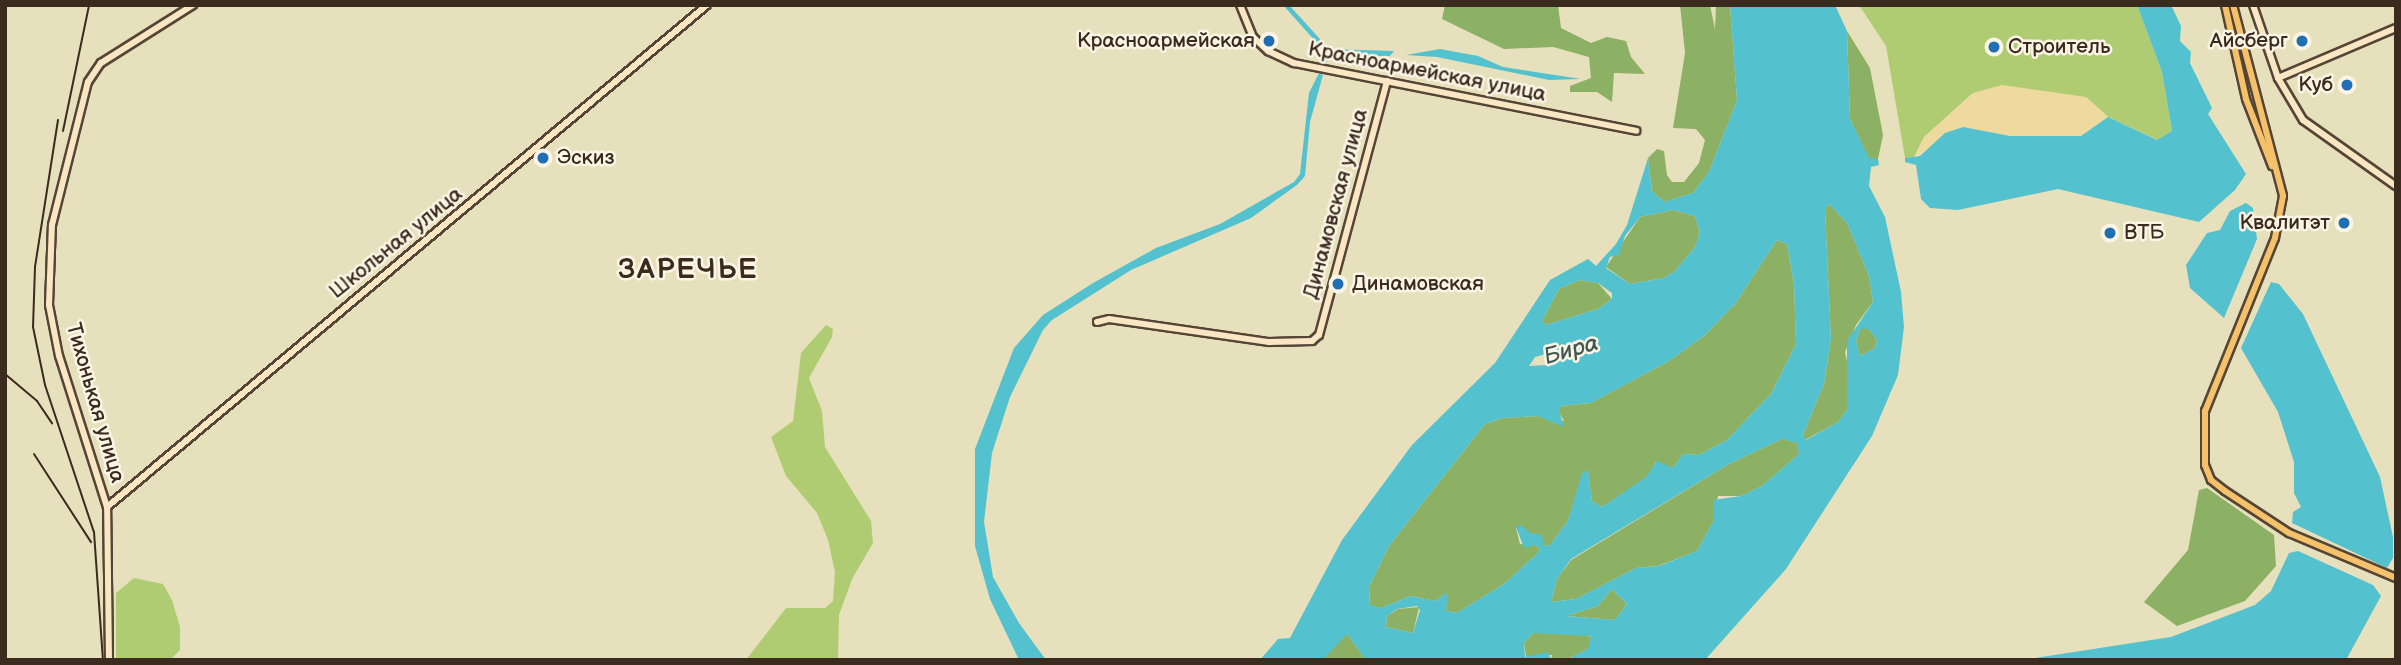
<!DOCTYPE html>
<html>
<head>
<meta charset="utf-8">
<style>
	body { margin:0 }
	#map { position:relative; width:2401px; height:665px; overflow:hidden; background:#e7e0bc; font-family:"Balsamiq Sans",sans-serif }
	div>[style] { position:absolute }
	.green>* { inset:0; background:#b0cc72 }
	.forest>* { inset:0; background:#8cb064 }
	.sand>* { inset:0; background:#eeda9e }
	.water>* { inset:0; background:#54c1ce }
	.roads { filter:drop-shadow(2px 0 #554536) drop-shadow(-2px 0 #554536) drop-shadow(0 2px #554536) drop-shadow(0 -2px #554536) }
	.secondary>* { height:6px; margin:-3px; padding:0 3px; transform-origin:3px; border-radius:3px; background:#fbe6c4 }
	.primary>* { height:6px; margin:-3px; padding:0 3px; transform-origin:3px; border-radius:3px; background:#f5c16b }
	.rail>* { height:2px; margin:-1px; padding:0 1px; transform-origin:1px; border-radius:1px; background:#3b2a1e }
	.dots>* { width:19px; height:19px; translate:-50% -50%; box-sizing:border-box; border:4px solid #fcf5e5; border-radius:50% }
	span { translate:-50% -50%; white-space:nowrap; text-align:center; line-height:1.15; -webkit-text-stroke:5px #fcf5e5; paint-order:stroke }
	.poi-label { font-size:21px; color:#3b2a1e }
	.right { translate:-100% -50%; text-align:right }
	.left { translate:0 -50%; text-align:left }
	.street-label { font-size:21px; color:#3b2a1e }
	.water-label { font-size:23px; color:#425753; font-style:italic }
	.district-label { font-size:28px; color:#3b2a1e; font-weight:700; letter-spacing:2px }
	.frame { position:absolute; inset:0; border:7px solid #3b2a1e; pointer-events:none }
</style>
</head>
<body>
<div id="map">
	<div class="green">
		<div style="clip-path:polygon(1859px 5px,2137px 5px,2162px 72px,2172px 131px,2158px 140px,2108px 117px,2086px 97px,1973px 93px,1924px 137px,1914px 157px,1905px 158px,1886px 46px)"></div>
		<div style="clip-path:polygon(826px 325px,833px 329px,832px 337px,809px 378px,822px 411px,825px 447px,871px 521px,873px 543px,852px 579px,839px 615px,838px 660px,746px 660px,786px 608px,825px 608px,833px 601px,835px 572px,828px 540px,817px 513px,786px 476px,771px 437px,793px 421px,801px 353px)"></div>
		<div style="clip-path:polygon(134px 578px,163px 584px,172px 600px,180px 627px,180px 650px,170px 660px,116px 660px,116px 593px)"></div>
	</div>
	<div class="forest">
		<div style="clip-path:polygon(1445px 5px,1558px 5px,1561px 28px,1591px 43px,1607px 37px,1626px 41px,1631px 57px,1645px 74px,1614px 73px,1612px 102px,1597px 92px,1570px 92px,1570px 86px,1591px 78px,1589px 57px,1553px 47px,1504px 49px,1442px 19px)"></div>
		<div style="clip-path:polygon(1680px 5px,1710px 5px,1715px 29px,1716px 5px,1730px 5px,1737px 100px,1709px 172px,1693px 193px,1664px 202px,1652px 191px,1648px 158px,1657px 149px,1664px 151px,1667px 175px,1672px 182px,1684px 182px,1699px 163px,1705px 140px,1696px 129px,1673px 128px,1685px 53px)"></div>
		<div style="clip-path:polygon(1847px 31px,1870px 68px,1883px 135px,1878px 159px,1869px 159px,1850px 119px)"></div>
		<div style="clip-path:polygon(1829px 204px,1847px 223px,1869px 276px,1873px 302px,1856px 325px,1845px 352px,1850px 375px,1847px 410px,1838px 422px,1805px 440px,1803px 435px,1824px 384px,1831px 339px,1825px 210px)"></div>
		<div style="clip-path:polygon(1673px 210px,1695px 216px,1700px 233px,1695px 247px,1675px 271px,1664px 278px,1630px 284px,1606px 267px,1640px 217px)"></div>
		<div style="clip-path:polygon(1777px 240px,1787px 244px,1794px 284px,1796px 344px,1771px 394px,1727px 440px,1699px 455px,1683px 454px,1673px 468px,1656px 462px,1647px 477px,1602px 507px,1592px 501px,1588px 471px,1583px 473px,1568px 521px,1550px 545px,1544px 546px,1516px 528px,1520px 544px,1535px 545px,1540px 548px,1537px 554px,1504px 584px,1457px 613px,1446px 611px,1447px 593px,1435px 601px,1411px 596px,1381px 608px,1370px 606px,1369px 587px,1389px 546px,1485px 424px,1503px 418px,1538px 416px,1564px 421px,1558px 411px,1561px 406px,1591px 403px,1669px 361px,1704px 336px,1735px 304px)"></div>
		<div style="clip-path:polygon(1580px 280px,1598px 283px,1612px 299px,1598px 309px,1546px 325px,1542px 321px,1559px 289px)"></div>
		<div style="clip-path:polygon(1860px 329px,1869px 329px,1877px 340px,1875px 348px,1860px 356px,1856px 341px)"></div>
		<div style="clip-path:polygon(1782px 439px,1798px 443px,1799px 454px,1762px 486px,1741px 496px,1718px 496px,1714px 520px,1697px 551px,1658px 566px,1636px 568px,1576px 599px,1551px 602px,1557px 579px,1571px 560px,1729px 464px)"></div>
		<div style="clip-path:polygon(2207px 488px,2274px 535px,2276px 566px,2245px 601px,2177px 626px,2144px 602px,2188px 550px,2199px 490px)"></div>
		<div style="clip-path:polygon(1612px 589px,1627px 604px,1615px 620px,1566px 616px,1598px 606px)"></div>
		<div style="clip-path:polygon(1419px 607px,1413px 633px,1386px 627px,1387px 616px,1398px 609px)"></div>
		<div style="clip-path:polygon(1533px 633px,1583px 633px,1593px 638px,1588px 649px,1566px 660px,1551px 660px,1552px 655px,1526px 657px,1524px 643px)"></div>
		<div style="clip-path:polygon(1347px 634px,1366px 660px,1323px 660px,1335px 642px)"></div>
	</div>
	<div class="sand">
		<div style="clip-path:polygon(2002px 85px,2086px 97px,2108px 117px,2081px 136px,2010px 136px,1963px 127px,1914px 157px,1924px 137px,1973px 93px)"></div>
	</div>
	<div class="water">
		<div style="clip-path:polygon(1283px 5px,1289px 5px,1329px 49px,1394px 51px,1390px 56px,1330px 56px,1326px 63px,1325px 52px)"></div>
		<div style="clip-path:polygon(evenodd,1730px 5px,1835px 5px,1847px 31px,1850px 119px,1869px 158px,1878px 159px,1879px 165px,1871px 167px,1869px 186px,1885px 217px,1901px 292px,1904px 327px,1898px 375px,1872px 436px,1786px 569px,1705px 660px,1566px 660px,1588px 649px,1591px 636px,1533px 633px,1524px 643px,1525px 657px,1548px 652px,1551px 660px,1366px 660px,1347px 634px,1323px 660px,1260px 660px,1278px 639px,1290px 638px,1342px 540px,1412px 445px,1495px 363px,1550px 280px,1588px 259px,1596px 266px,1616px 244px,1627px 225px,1648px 158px,1652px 191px,1664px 202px,1693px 193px,1709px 172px,1737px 100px,1730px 5px,1829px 204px,1847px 223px,1869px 276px,1873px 302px,1847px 341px,1847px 410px,1838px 422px,1806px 440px,1803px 435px,1824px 384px,1831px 339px,1825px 210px,1829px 204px,1730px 5px,1673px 210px,1695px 216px,1700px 233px,1695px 247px,1675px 271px,1664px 278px,1630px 284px,1606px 268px,1610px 257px,1619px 255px,1625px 236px,1640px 217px,1673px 210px,1730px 5px,1777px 240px,1787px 244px,1794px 284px,1796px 344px,1771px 394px,1727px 440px,1699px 455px,1683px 454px,1673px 468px,1657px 461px,1646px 477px,1602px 507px,1592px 501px,1588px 470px,1582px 473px,1568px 521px,1550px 545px,1544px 546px,1542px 535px,1530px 533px,1521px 525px,1516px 527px,1524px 548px,1535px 545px,1540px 548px,1537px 554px,1504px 584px,1457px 613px,1446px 611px,1448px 592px,1435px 601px,1411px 596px,1381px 608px,1370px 605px,1369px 587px,1389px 546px,1485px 424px,1503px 418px,1538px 416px,1564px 427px,1559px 411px,1561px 406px,1591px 403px,1669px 361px,1704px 336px,1735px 304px,1777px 240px,1730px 5px,1580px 280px,1598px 283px,1612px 293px,1612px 299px,1598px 309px,1546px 325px,1542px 321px,1559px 289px,1580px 280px,1730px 5px,1860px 329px,1869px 329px,1877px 340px,1875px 348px,1860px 356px,1856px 341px,1860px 329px,1730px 5px,1572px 347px,1572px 352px,1548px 365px,1529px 366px,1535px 357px,1572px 347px,1730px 5px,1782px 439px,1797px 443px,1799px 454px,1762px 486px,1741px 496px,1713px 500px,1714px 520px,1697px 551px,1659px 566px,1636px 568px,1576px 599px,1551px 602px,1557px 579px,1571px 559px,1729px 464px,1782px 439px,1730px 5px,1612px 589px,1627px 604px,1615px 620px,1566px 616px,1598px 606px,1612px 589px,1730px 5px,1417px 606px,1420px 610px,1413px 633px,1386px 627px,1387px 616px,1397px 609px,1417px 606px)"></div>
		<div style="clip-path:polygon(2137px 5px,2171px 5px,2181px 26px,2180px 41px,2191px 52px,2190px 63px,2212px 108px,2208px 114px,2246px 174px,2235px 190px,2199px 222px,2058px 189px,1958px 210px,1930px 208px,1921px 199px,1916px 165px,1905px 162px,1905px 158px,1920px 156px,1945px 133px,1963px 127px,2010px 136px,2081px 136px,2108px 117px,2157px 140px,2172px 131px,2162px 72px)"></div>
		<div style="clip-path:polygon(1440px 49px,1478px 56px,1503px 67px,1581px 79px,1549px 80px,1437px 57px,1406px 55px)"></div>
		<div style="clip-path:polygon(1319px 73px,1323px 75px,1310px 122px,1305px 176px,1297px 185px,1251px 218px,1131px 270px,1052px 320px,1043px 330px,1010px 397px,992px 453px,984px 522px,993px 577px,1019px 623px,1046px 660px,1019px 660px,990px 599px,975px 546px,975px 449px,1014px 348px,1043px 315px,1093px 283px,1156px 248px,1220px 224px,1294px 182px,1300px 174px,1309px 93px)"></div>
		<div style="clip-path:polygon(2246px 203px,2253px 208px,2257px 239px,2224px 318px,2190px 288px,2186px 265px,2207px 233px,2220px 230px,2230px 211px)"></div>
		<div style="clip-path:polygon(2271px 282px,2279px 284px,2303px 314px,2380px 477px,2393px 537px,2393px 558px,2387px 568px,2292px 523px,2293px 512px,2301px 507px,2294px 493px,2294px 462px,2278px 412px,2241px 348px)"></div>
		<div style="clip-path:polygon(2298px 551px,2373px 585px,2381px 596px,2346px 660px,2023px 660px,2171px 637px,2255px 605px,2271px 591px,2289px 553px)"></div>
	</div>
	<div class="roads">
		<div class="secondary">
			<div style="left:1240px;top:5px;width:35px;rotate:68deg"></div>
			<div style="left:1253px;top:37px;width:21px;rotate:43deg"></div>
			<div style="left:1268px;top:51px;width:29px;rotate:25deg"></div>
			<div style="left:1294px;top:63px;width:349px;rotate:11.2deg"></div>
			<div style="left:2253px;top:5px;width:77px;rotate:71.1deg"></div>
			<div style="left:2278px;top:78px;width:49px;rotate:59.2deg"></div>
			<div style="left:2303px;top:120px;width:114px;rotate:35.4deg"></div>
			<div style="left:2278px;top:78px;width:128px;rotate:-23deg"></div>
			<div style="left:1097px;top:322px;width:12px;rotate:-14deg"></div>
			<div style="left:1109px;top:319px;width:162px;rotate:8.2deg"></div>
			<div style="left:1269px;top:342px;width:43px;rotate:-1.3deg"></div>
			<div style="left:1312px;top:341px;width:9px;rotate:-41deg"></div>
			<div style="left:1319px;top:335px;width:263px;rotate:-75deg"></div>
			<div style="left:107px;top:507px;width:782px;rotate:-39.92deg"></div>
			<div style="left:109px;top:660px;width:153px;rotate:-90.7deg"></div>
			<div style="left:107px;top:507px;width:158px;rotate:-107.6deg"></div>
			<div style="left:59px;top:356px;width:52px;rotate:-101.1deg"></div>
			<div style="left:49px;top:305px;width:80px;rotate:-87.9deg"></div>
			<div style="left:52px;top:225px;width:147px;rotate:-75.9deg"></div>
			<div style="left:88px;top:82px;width:23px;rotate:-56deg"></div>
			<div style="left:101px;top:63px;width:109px;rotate:-32.2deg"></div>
		</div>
		<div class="primary">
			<div style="left:2225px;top:5px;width:96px;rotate:77.4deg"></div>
			<div style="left:2246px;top:99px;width:72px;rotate:68.8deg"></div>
			<div style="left:2233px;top:5px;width:197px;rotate:75.3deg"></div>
			<div style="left:2283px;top:196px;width:43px;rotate:100.8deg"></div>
			<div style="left:2275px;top:238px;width:187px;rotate:112deg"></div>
			<div style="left:2205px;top:411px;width:54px;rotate:90deg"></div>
			<div style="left:2205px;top:465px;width:16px;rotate:68deg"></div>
			<div style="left:2211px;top:480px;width:18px;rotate:38deg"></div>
			<div style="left:2225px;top:491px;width:77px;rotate:33.3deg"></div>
			<div style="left:2289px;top:533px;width:116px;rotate:22.8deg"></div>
		</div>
	</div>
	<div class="rail">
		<div style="left:58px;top:120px;width:149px;rotate:98.9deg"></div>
		<div style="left:35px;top:267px;width:60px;rotate:91.9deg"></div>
		<div style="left:33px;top:327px;width:59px;rotate:78.3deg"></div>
		<div style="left:45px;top:385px;width:155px;rotate:71.6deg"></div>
		<div style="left:94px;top:532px;width:128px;rotate:86deg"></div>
		<div style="left:63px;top:131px;width:129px;rotate:-78.3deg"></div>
		<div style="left:5px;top:374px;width:42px;rotate:40.2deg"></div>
		<div style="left:37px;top:401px;width:27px;rotate:56deg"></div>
		<div style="left:34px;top:454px;width:105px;rotate:57.1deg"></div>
	</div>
	<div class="dots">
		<div style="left:1269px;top:41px;background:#1f6fb2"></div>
		<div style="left:2302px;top:41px;background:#1f6fb2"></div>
		<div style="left:1994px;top:47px;background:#1f6fb2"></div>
		<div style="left:2347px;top:85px;background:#1f6fb2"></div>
		<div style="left:543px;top:158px;background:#1f6fb2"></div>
		<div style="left:2344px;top:223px;background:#1f6fb2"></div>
		<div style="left:2110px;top:233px;background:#1f6fb2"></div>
		<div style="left:1338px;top:284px;background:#1f6fb2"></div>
	</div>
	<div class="poi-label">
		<span class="right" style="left:1255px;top:41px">Красноармейская</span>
		<span class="right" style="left:2288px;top:41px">Айсберг</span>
		<span class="left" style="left:2008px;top:47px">Строитель</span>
		<span class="right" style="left:2333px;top:85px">Куб</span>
		<span class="left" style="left:557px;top:158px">Эскиз</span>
		<span class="right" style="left:2330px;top:223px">Квалитэт</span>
		<span class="left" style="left:2124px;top:233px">ВТБ</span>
		<span class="left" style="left:1352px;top:284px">Динамовская</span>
	</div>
	<div class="street-label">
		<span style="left:1427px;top:72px;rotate:11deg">Красноармейская улица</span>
		<span style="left:1336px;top:204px;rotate:-75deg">Динамовская улица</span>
		<span style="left:396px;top:243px;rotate:-39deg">Школьная улица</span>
		<span style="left:95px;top:403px;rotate:74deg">Тихонькая улица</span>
	</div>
	<div class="water-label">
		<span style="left:1571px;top:350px;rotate:-16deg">Бира</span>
	</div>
	<div class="district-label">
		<span style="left:688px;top:270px">ЗАРЕЧЬЕ</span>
	</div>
	<div class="frame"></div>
</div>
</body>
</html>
